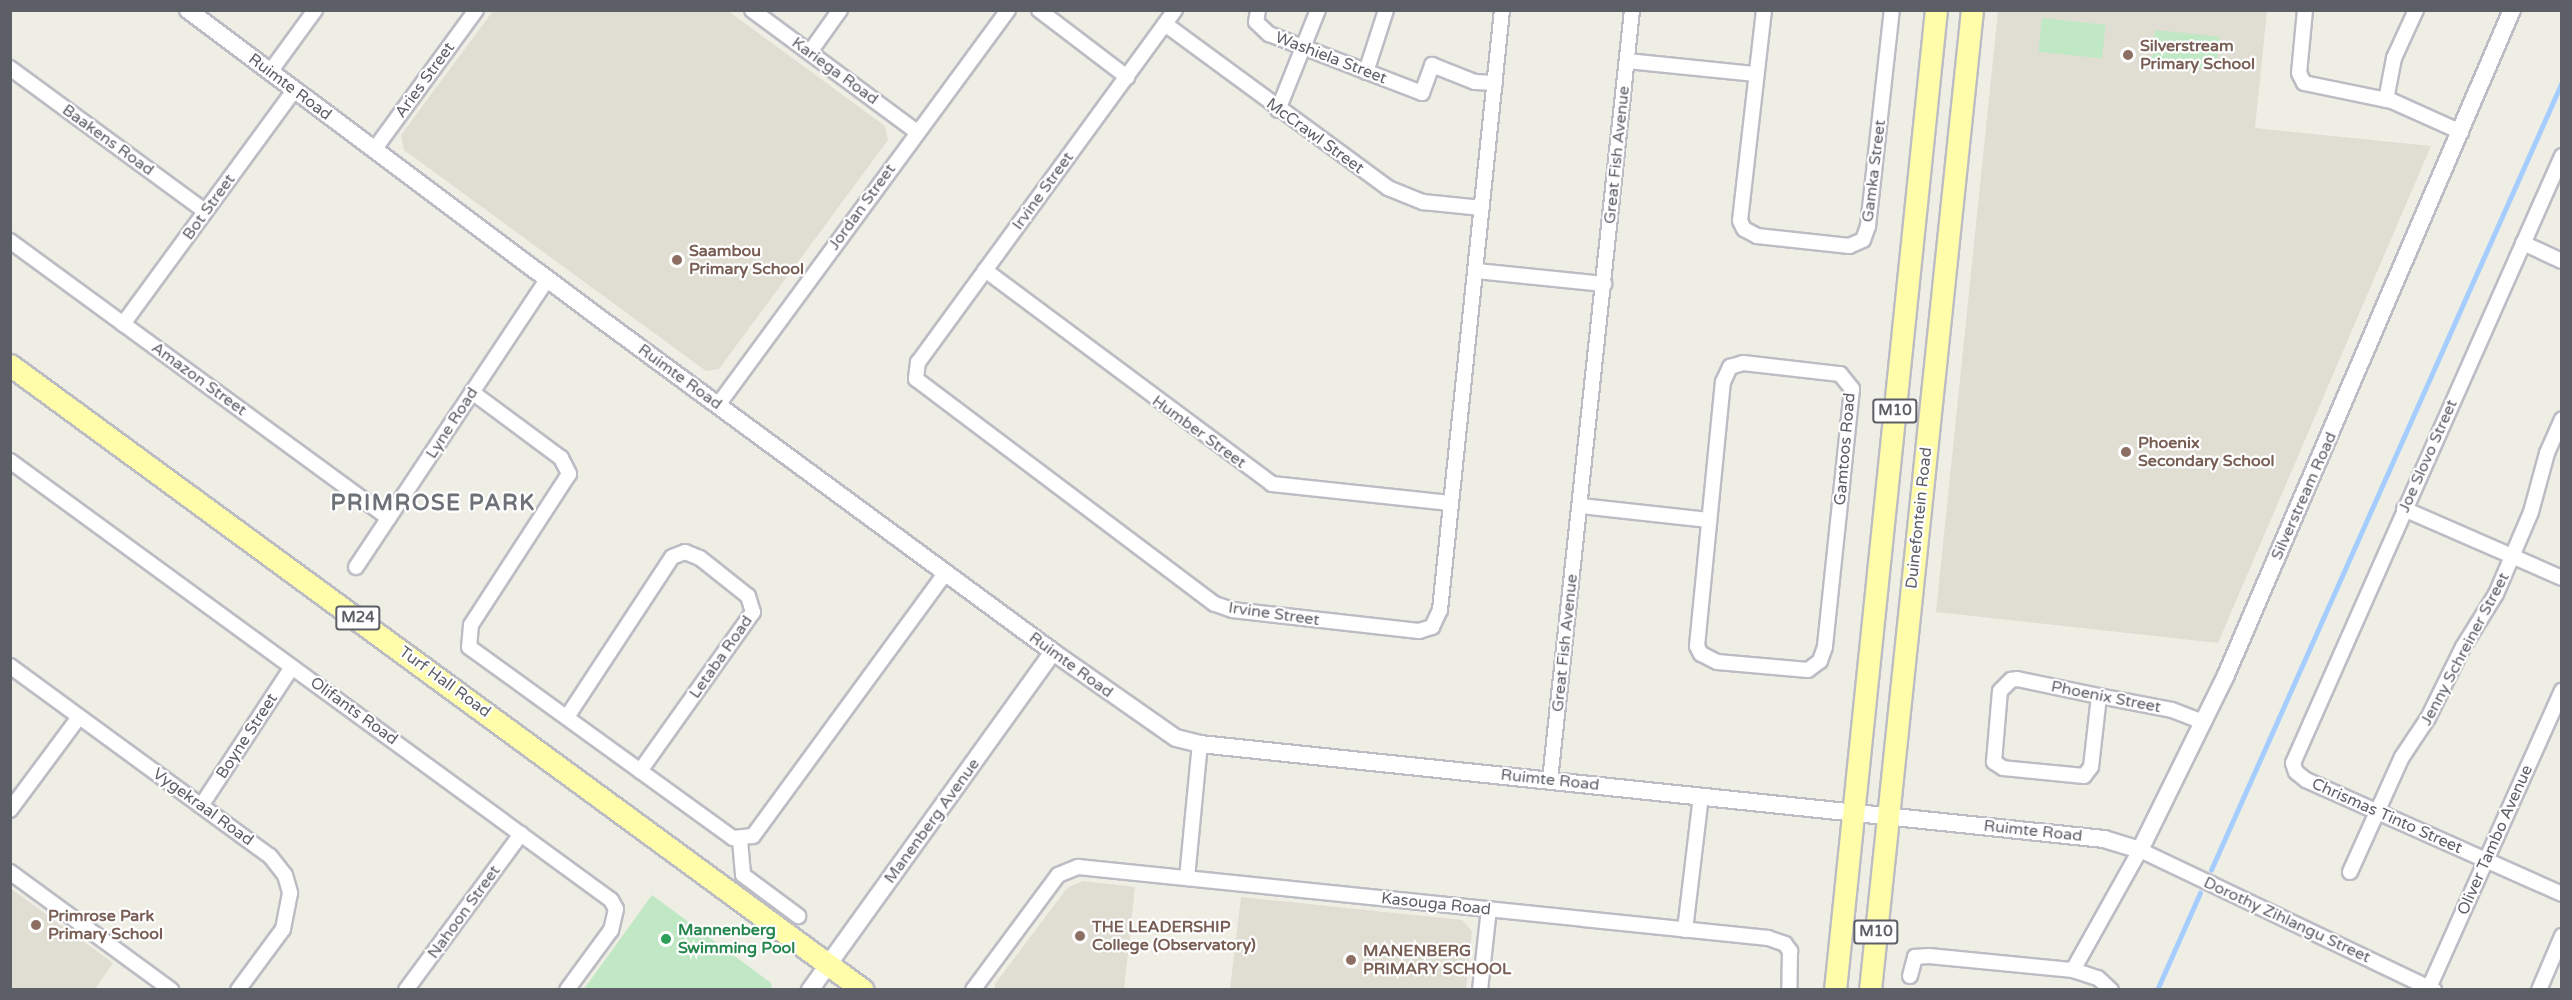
<!DOCTYPE html>
<html>
<head>
<meta charset="utf-8">
<style>
	body { margin:0 }
	#map { position:relative; width:2572px; height:1000px; overflow:hidden; background:#efeee4; font-family:"Varela Round",sans-serif }
	div>[style] { position:absolute }
	.education>* { inset:0; background:#e0ded3 }
	.green>* { inset:0; background:#c0e8c5; transform-origin:0 0 }
	.stream>* { height:4.5px; margin:-2.25px; padding:0 2.25px; transform-origin:2.25px; border-radius:2.25px; background:#a5cdff }
	.roads { filter:drop-shadow(2px 0 #bcbdc4) drop-shadow(-2px 0 #bcbdc4) drop-shadow(0 2px #bcbdc4) drop-shadow(0 -2px #bcbdc4) }
	.minor>* { height:14px; margin:-7px; padding:0 7px; transform-origin:7px; border-radius:7px; background:#fff }
	.tertiary>* { height:16px; margin:-8px; padding:0 8px; transform-origin:8px; border-radius:8px; background:#fff }
	.primary>* { height:21px; margin:-10.5px; padding:0 10.5px; transform-origin:10.5px; border-radius:10.5px; background:#fffcaa }
	.dots>* { width:16px; height:16px; translate:-50% -50%; box-sizing:border-box; border:3px solid #fff; border-radius:50% }
	span { translate:-50% -50%; white-space:nowrap; text-align:center; line-height:1.15; -webkit-text-stroke:4.5px #fff; paint-order:stroke }
	.shield-label span { padding:2px 4px; background:#fff; border:2px solid; border-radius:4px; -webkit-text-stroke-width:0 }
	.shield-label { font-size:15px; color:#5c5f66; font-weight:700 }
	.education-label { font-size:16px; color:#785e54; font-weight:700 }
	.left { translate:0 -50%; text-align:left }
	.street-label { font-size:16px; color:#5c5f66 }
	.leisure-label { font-size:16px; color:#27864d; font-weight:700 }
	.district-label { font-size:22px; color:#6d7178; font-weight:700; letter-spacing:1.5px }
	.frame { position:absolute; inset:0; border:12px solid #5c5f66; pointer-events:none }
</style>
</head>
<body>
<div id="map">
	<div class="education">
		<div style="clip-path:polygon(727px 10px,885px 126px,888px 140px,719px 369px,706px 371px,404px 150px,401px 135px,493px 11px)"></div>
		<div style="clip-path:polygon(1998px 11px,2267px 11px,2255px 128px,2431px 146px,2218px 643px,1936px 612px)"></div>
		<div style="clip-path:polygon(1083px 881px,1135px 887px,1124px 989px,995px 989px,995px 984px,1067px 888px)"></div>
		<div style="clip-path:polygon(10px 888px,113px 963px,95px 989px,11px 989px)"></div>
		<div style="clip-path:polygon(1241px 897px,1462px 920px,1472px 931px,1466px 989px,1230px 989px)"></div>
	</div>
	<div class="green">
		<div style="left:2042px;top:18px;width:64px;height:34px;rotate:6deg"></div>
		<div style="left:2155px;top:30px;width:65px;height:34px;rotate:6deg"></div>
		<div style="clip-path:polygon(652px 895px,771px 983px,772px 989px,584px 989px)"></div>
	</div>
	<div class="stream">
		<div style="left:2211px;top:870px;width:863px;rotate:-65.99deg"></div>
		<div style="left:2157px;top:990px;width:106px;rotate:-66.1deg"></div>
	</div>
	<div class="roads">
		<div class="minor">
			<div style="left:752px;top:10px;width:205px;rotate:36.5deg"></div>
			<div style="left:1039px;top:10px;width:111px;rotate:37.3deg"></div>
			<div style="left:1175px;top:10px;width:436px;rotate:126.1deg"></div>
			<div style="left:918px;top:362px;width:17px;rotate:97deg"></div>
			<div style="left:916px;top:379px;width:374px;rotate:37deg"></div>
			<div style="left:1215px;top:604px;width:18px;rotate:19deg"></div>
			<div style="left:1232px;top:610px;width:188px;rotate:6.4deg"></div>
			<div style="left:1419px;top:631px;width:14px;rotate:-17deg"></div>
			<div style="left:1432px;top:627px;width:19px;rotate:-65deg"></div>
			<div style="left:1440px;top:610px;width:603px;rotate:-84.1deg"></div>
			<div style="left:1258px;top:10px;width:12px;rotate:99deg"></div>
			<div style="left:1256px;top:22px;width:18px;rotate:43deg"></div>
			<div style="left:1269px;top:34px;width:164px;rotate:21.1deg"></div>
			<div style="left:1422px;top:93px;width:30px;rotate:-70deg"></div>
			<div style="left:1432px;top:65px;width:46px;rotate:21.6deg"></div>
			<div style="left:1475px;top:82px;width:20px;rotate:3deg"></div>
			<div style="left:1764px;top:10px;width:212px;rotate:96.5deg"></div>
			<div style="left:1740px;top:221px;width:9px;rotate:63deg"></div>
			<div style="left:1744px;top:229px;width:15px;rotate:28deg"></div>
			<div style="left:1757px;top:236px;width:93px;rotate:6.2deg"></div>
			<div style="left:1849px;top:246px;width:15px;rotate:-23deg"></div>
			<div style="left:1863px;top:240px;width:15px;rotate:-70deg"></div>
			<div style="left:1868px;top:226px;width:217px;rotate:-83.7deg"></div>
			<div style="left:2305px;top:10px;width:63px;rotate:95.4deg"></div>
			<div style="left:2299px;top:73px;width:11px;rotate:63deg"></div>
			<div style="left:2304px;top:83px;width:90px;rotate:11.6deg"></div>
			<div style="left:2392px;top:101px;width:76px;rotate:24.2deg"></div>
			<div style="left:1165px;top:24px;width:277px;rotate:36.3deg"></div>
			<div style="left:1388px;top:188px;width:38px;rotate:22deg"></div>
			<div style="left:1423px;top:202px;width:59px;rotate:5.8deg"></div>
			<div style="left:810px;top:52px;width:52px;rotate:-54.5deg"></div>
			<div style="left:1627px;top:61px;width:130px;rotate:5.8deg"></div>
			<div style="left:10px;top:68px;width:242px;rotate:36.3deg"></div>
			<div style="left:270px;top:72px;width:77px;rotate:-54deg"></div>
			<div style="left:1366px;top:72px;width:65px;rotate:-72.1deg"></div>
			<div style="left:2386px;top:100px;width:43px;rotate:-79.2deg"></div>
			<div style="left:2394px;top:58px;width:53px;rotate:-65.4deg"></div>
			<div style="left:1278px;top:110px;width:108px;rotate:-68.2deg"></div>
			<div style="left:374px;top:150px;width:173px;rotate:-53.9deg"></div>
			<div style="left:2562px;top:156px;width:664px;rotate:113.9deg"></div>
			<div style="left:2293px;top:763px;width:9px;rotate:72deg"></div>
			<div style="left:2296px;top:772px;width:13px;rotate:39deg"></div>
			<div style="left:2306px;top:780px;width:280px;rotate:24deg"></div>
			<div style="left:10px;top:241px;width:469px;rotate:36.2deg"></div>
			<div style="left:2523px;top:243px;width:43px;rotate:24.8deg"></div>
			<div style="left:985px;top:270px;width:358px;rotate:36.7deg"></div>
			<div style="left:1272px;top:484px;width:179px;rotate:6.1deg"></div>
			<div style="left:1476px;top:271px;width:129px;rotate:5.8deg"></div>
			<div style="left:123px;top:324px;width:290px;rotate:-53.8deg"></div>
			<div style="left:1743px;top:363px;width:98px;rotate:6.5deg"></div>
			<div style="left:1840px;top:374px;width:19px;rotate:51deg"></div>
			<div style="left:1852px;top:389px;width:259px;rotate:96deg"></div>
			<div style="left:1825px;top:647px;width:15px;rotate:110deg"></div>
			<div style="left:1820px;top:661px;width:15px;rotate:143deg"></div>
			<div style="left:1808px;top:670px;width:91px;rotate:-175deg"></div>
			<div style="left:1717px;top:662px;width:18px;rotate:-153deg"></div>
			<div style="left:1701px;top:654px;width:9px;rotate:-117deg"></div>
			<div style="left:1697px;top:646px;width:265px;rotate:-84.4deg"></div>
			<div style="left:1723px;top:382px;width:17px;rotate:-65deg"></div>
			<div style="left:1730px;top:367px;width:14px;rotate:-17deg"></div>
			<div style="left:472px;top:392px;width:111px;rotate:36.6deg"></div>
			<div style="left:561px;top:458px;width:18px;rotate:63deg"></div>
			<div style="left:569px;top:474px;width:180px;rotate:123deg"></div>
			<div style="left:471px;top:625px;width:22px;rotate:95deg"></div>
			<div style="left:469px;top:647px;width:326px;rotate:35.9deg"></div>
			<div style="left:733px;top:838px;width:20px;rotate:-6deg"></div>
			<div style="left:753px;top:836px;width:327px;rotate:-53.8deg"></div>
			<div style="left:718px;top:405px;width:490px;rotate:-53.7deg"></div>
			<div style="left:10px;top:461px;width:744px;rotate:36.15deg"></div>
			<div style="left:611px;top:900px;width:10px;rotate:61deg"></div>
			<div style="left:616px;top:909px;width:22px;rotate:103deg"></div>
			<div style="left:611px;top:930px;width:74px;rotate:126.3deg"></div>
			<div style="left:1581px;top:506px;width:128px;rotate:6.3deg"></div>
			<div style="left:2404px;top:509px;width:172px;rotate:23.6deg"></div>
			<div style="left:356px;top:567px;width:345px;rotate:-56.4deg"></div>
			<div style="left:10px;top:666px;width:322px;rotate:36.2deg"></div>
			<div style="left:270px;top:856px;width:24px;rotate:52deg"></div>
			<div style="left:285px;top:875px;width:19px;rotate:74deg"></div>
			<div style="left:290px;top:893px;width:37px;rotate:101deg"></div>
			<div style="left:283px;top:929px;width:76px;rotate:126.4deg"></div>
			<div style="left:2099px;top:696px;width:71px;rotate:96.4deg"></div>
			<div style="left:2091px;top:767px;width:11px;rotate:128deg"></div>
			<div style="left:2084px;top:776px;width:81px;rotate:-174.4deg"></div>
			<div style="left:2003px;top:768px;width:11px;rotate:-146deg"></div>
			<div style="left:1994px;top:762px;width:71px;rotate:-85.2deg"></div>
			<div style="left:2000px;top:691px;width:16px;rotate:-45deg"></div>
			<div style="left:2011px;top:680px;width:6px;rotate:-9deg"></div>
			<div style="left:2017px;top:679px;width:84px;rotate:11.7deg"></div>
			<div style="left:2099px;top:696px;width:74px;rotate:10.9deg"></div>
			<div style="left:2172px;top:710px;width:34px;rotate:21deg"></div>
			<div style="left:567px;top:717px;width:191px;rotate:-56.7deg"></div>
			<div style="left:672px;top:557px;width:14px;rotate:-21deg"></div>
			<div style="left:685px;top:552px;width:16px;rotate:22deg"></div>
			<div style="left:700px;top:558px;width:61px;rotate:38.4deg"></div>
			<div style="left:748px;top:596px;width:17px;rotate:73deg"></div>
			<div style="left:753px;top:612px;width:195px;rotate:125.4deg"></div>
			<div style="left:1550px;top:780px;width:774px;rotate:-83.92deg"></div>
			<div style="left:201px;top:806px;width:166px;rotate:-56.8deg"></div>
			<div style="left:10px;top:810px;width:116px;rotate:-53.4deg"></div>
			<div style="left:740px;top:840px;width:35px;rotate:85deg"></div>
			<div style="left:743px;top:875px;width:69px;rotate:36.7deg"></div>
			<div style="left:10px;top:872px;width:200px;rotate:36.2deg"></div>
			<div style="left:2350px;top:872px;width:126px;rotate:-65.7deg"></div>
			<div style="left:2402px;top:757px;width:47px;rotate:-56.3deg"></div>
			<div style="left:2428px;top:718px;width:79px;rotate:-63.8deg"></div>
			<div style="left:2463px;top:647px;width:62px;rotate:-58.1deg"></div>
			<div style="left:2496px;top:594px;width:89px;rotate:-66.9deg"></div>
			<div style="left:2531px;top:512px;width:61px;rotate:-74.8deg"></div>
			<div style="left:2547px;top:453px;width:37px;rotate:-66deg"></div>
			<div style="left:1187px;top:878px;width:135px;rotate:-84.5deg"></div>
			<div style="left:1685px;top:930px;width:135px;rotate:-83.2deg"></div>
			<div style="left:2073px;top:970px;width:137px;rotate:-60.8deg"></div>
			<div style="left:2140px;top:850px;width:326px;rotate:25.5deg"></div>
			<div style="left:1910px;top:976px;width:20px;rotate:-75deg"></div>
			<div style="left:1915px;top:957px;width:14px;rotate:-4deg"></div>
			<div style="left:1929px;top:956px;width:145px;rotate:5.6deg"></div>
			<div style="left:2073px;top:970px;width:26px;rotate:18deg"></div>
			<div style="left:2098px;top:978px;width:18px;rotate:43deg"></div>
			<div style="left:406px;top:990px;width:194px;rotate:-53.6deg"></div>
			<div style="left:973px;top:990px;width:143px;rotate:-53.5deg"></div>
			<div style="left:1058px;top:875px;width:22px;rotate:-22deg"></div>
			<div style="left:1078px;top:867px;width:694px;rotate:5.87deg"></div>
			<div style="left:1768px;top:938px;width:18px;rotate:19deg"></div>
			<div style="left:1785px;top:944px;width:9px;rotate:54deg"></div>
			<div style="left:1790px;top:951px;width:39px;rotate:91deg"></div>
			<div style="left:1480px;top:990px;width:81px;rotate:-83.7deg"></div>
			<div style="left:2428px;top:990px;width:328px;rotate:-65.9deg"></div>
			<div style="left:2539px;top:990px;width:59px;rotate:-66.9deg"></div>
		</div>
		<div class="tertiary">
			<div style="left:188px;top:10px;width:512px;rotate:36.83deg"></div>
			<div style="left:598px;top:317px;width:565px;rotate:36.36deg"></div>
			<div style="left:1053px;top:652px;width:150px;rotate:35deg"></div>
			<div style="left:1176px;top:738px;width:25px;rotate:14deg"></div>
			<div style="left:1200px;top:744px;width:909px;rotate:6deg"></div>
			<div style="left:2104px;top:839px;width:38px;rotate:17deg"></div>
			<div style="left:2140px;top:850px;width:195px;rotate:-63.8deg"></div>
			<div style="left:2226px;top:675px;width:724px;rotate:-66.73deg"></div>
			<div style="left:810px;top:990px;width:416px;rotate:-54.3deg"></div>
		</div>
		<div class="primary">
			<div style="left:10px;top:365px;width:1057px;rotate:36.23deg"></div>
			<div style="left:1835px;top:990px;width:985px;rotate:-84.12deg"></div>
			<div style="left:1870px;top:990px;width:985px;rotate:-84.06deg"></div>
		</div>
	</div>
	<div class="dots">
		<div style="left:2128px;top:55px;background:#8d6e63"></div>
		<div style="left:677px;top:260px;background:#8d6e63"></div>
		<div style="left:2126px;top:452px;background:#8d6e63"></div>
		<div style="left:36px;top:925px;background:#8d6e63"></div>
		<div style="left:1080px;top:936px;background:#8d6e63"></div>
		<div style="left:666px;top:939px;background:#2e9e5b"></div>
		<div style="left:1351px;top:960px;background:#8d6e63"></div>
	</div>
	<div class="shield-label">
		<span style="left:1895px;top:411px">M10</span>
		<span style="left:358px;top:618px">M24</span>
		<span style="left:1876px;top:932px">M10</span>
	</div>
	<div class="education-label">
		<span class="left" style="left:2140px;top:55px">Silverstream<br>Primary School</span>
		<span class="left" style="left:689px;top:260px">Saambou<br>Primary School</span>
		<span class="left" style="left:2138px;top:452px">Phoenix<br>Secondary School</span>
		<span class="left" style="left:48px;top:925px">Primrose Park<br>Primary School</span>
		<span class="left" style="left:1092px;top:936px">THE LEADERSHIP<br>College (Observatory)</span>
		<span class="left" style="left:1363px;top:960px">MANENBERG<br>PRIMARY SCHOOL</span>
	</div>
	<div class="street-label">
		<span style="left:1331px;top:58px;rotate:21deg">Washiela Street</span>
		<span style="left:835px;top:71px;rotate:36deg">Kariega Road</span>
		<span style="left:425px;top:80px;rotate:-54deg">Aries Street</span>
		<span style="left:290px;top:87px;rotate:37deg">Ruimte Road</span>
		<span style="left:1315px;top:136px;rotate:36deg">McCrawl Street</span>
		<span style="left:108px;top:140px;rotate:36deg">Baakens Road</span>
		<span style="left:1617px;top:155px;rotate:-84deg">Great Fish Avenue</span>
		<span style="left:1874px;top:171px;rotate:-83deg">Gamka Street</span>
		<span style="left:1043px;top:191px;rotate:-54deg">Irvine Street</span>
		<span style="left:209px;top:207px;rotate:-54deg">Bot Street</span>
		<span style="left:862px;top:207px;rotate:-54deg">Jordan Street</span>
		<span style="left:680px;top:377px;rotate:36deg">Ruimte Road</span>
		<span style="left:199px;top:379px;rotate:36deg">Amazon Street</span>
		<span style="left:452px;top:423px;rotate:-57deg">Lyne Road</span>
		<span style="left:1199px;top:432px;rotate:36deg">Humber Street</span>
		<span style="left:1845px;top:449px;rotate:-85deg">Gamtoos Road</span>
		<span style="left:2428px;top:456px;rotate:-66deg">Joe Slovo Street</span>
		<span style="left:2304px;top:496px;rotate:-66deg">Silverstream Road</span>
		<span style="left:1919px;top:518px;rotate:-84deg">Duinefontein Road</span>
		<span style="left:1274px;top:614px;rotate:8deg">Irvine Street</span>
		<span style="left:1565px;top:643px;rotate:-84deg">Great Fish Avenue</span>
		<span style="left:2465px;top:649px;rotate:-62deg">Jenny Schreiner Street</span>
		<span style="left:721px;top:657px;rotate:-55deg">Letaba Road</span>
		<span style="left:1071px;top:665px;rotate:36deg">Ruimte Road</span>
		<span style="left:445px;top:682px;rotate:36deg">Turf Hall Road</span>
		<span style="left:2106px;top:697px;rotate:11deg">Phoenix Street</span>
		<span style="left:354px;top:711px;rotate:36deg">Olifants Road</span>
		<span style="left:247px;top:736px;rotate:-57deg">Boyne Street</span>
		<span style="left:1550px;top:780px;rotate:6deg">Ruimte Road</span>
		<span style="left:203px;top:807px;rotate:36deg">Vygekraal Road</span>
		<span style="left:2387px;top:816px;rotate:24deg">Chrismas Tinto Street</span>
		<span style="left:932px;top:821px;rotate:-54deg">Manenberg Avenue</span>
		<span style="left:2033px;top:831px;rotate:6deg">Ruimte Road</span>
		<span style="left:2495px;top:840px;rotate:-66deg">Oliver Tambo Avenue</span>
		<span style="left:1436px;top:904px;rotate:6deg">Kasouga Road</span>
		<span style="left:464px;top:912px;rotate:-54deg">Nahoon Street</span>
		<span style="left:2287px;top:920px;rotate:25deg">Dorothy Zihlangu Street</span>
	</div>
	<div class="leisure-label">
		<span class="left" style="left:678px;top:939px">Mannenberg<br>Swimming Pool</span>
	</div>
	<div class="district-label">
		<span style="left:433px;top:504px">PRIMROSE PARK</span>
	</div>
	<div class="frame"></div>
</div>
</body>
</html>
